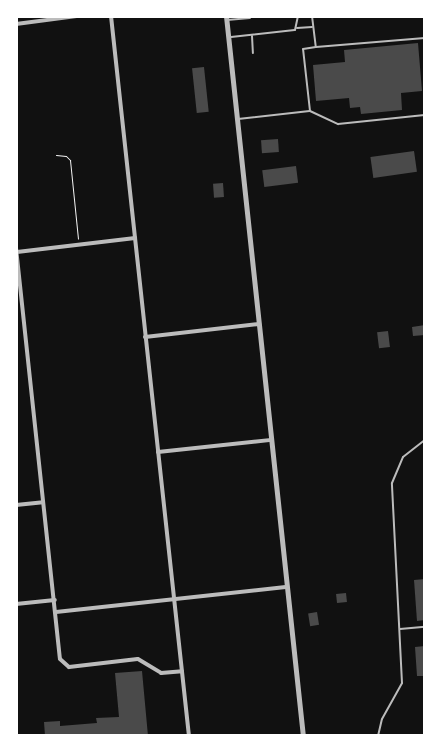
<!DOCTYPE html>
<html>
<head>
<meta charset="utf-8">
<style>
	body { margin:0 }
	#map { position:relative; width:441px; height:752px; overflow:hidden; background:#111; font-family:"Playfair Display",serif }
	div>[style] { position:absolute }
	.building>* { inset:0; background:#4a4a4a; transform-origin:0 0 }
	.path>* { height:1px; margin:-0.5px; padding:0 0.5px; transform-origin:0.5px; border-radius:0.5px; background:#f5f5f5 }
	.service>* { height:2px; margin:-1px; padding:0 1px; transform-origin:1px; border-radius:1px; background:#bcbcbc }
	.minor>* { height:4px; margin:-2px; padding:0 2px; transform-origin:2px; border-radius:2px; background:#bcbcbc }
	.tertiary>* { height:5px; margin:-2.5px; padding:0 2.5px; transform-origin:2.5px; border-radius:2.5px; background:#bcbcbc }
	span { translate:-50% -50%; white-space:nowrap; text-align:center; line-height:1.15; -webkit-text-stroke:5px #fff; paint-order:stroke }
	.frame { position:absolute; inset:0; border:18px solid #fff; pointer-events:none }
</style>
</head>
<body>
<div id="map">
	<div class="building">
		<div style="clip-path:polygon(418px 43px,422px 91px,401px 93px,402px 110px,361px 114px,360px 107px,350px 108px,349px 98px,316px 101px,313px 65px,345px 62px,344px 50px)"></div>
		<div style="left:204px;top:67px;width:45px;height:12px;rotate:84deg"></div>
		<div style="left:278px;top:139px;width:13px;height:17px;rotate:86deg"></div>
		<div style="left:414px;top:151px;width:21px;height:44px;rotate:82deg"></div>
		<div style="left:296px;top:166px;width:17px;height:34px;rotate:83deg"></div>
		<div style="left:223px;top:183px;width:14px;height:10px;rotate:86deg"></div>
		<div style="clip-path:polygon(425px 325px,425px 335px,413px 336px,412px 327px)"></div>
		<div style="left:388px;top:331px;width:16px;height:11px;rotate:83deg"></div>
		<div style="clip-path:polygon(425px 579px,425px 620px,417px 621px,414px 580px)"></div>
		<div style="left:346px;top:593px;width:9px;height:10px;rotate:84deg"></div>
		<div style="left:317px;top:612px;width:13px;height:9px;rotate:81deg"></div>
		<div style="clip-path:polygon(425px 646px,425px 680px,423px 680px,423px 676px,417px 676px,415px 647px)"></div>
		<div style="clip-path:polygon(142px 671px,148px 736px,45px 736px,44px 722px,60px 721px,60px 726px,97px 723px,96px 718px,119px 717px,115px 673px)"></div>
	</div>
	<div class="path">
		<div style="left:56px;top:155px;width:10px;rotate:6deg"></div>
		<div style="left:66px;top:156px;width:6px;rotate:45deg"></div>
		<div style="left:70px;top:160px;width:79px;rotate:84.2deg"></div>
	</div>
	<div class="service">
		<div style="left:250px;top:16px;width:11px"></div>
		<div style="left:312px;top:16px;width:31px;rotate:83deg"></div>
		<div style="left:316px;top:47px;width:109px;rotate:-4.7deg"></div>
		<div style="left:227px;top:20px;width:23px;rotate:-5deg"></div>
		<div style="left:297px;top:28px;width:15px;rotate:-4deg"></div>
		<div style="left:252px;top:36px;width:17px;rotate:87deg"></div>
		<div style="left:231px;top:37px;width:64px;rotate:-6.2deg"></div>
		<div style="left:295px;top:30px;width:14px;rotate:-78deg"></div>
		<div style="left:310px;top:111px;width:62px;rotate:-96.4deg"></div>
		<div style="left:303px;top:49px;width:13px;rotate:-9deg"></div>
		<div style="left:238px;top:119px;width:72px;rotate:-6.3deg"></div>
		<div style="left:310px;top:111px;width:31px;rotate:25deg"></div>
		<div style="left:338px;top:124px;width:87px;rotate:-5.9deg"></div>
		<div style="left:400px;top:629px;width:25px;rotate:-5deg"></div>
		<div style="left:378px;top:736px;width:17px;rotate:-77deg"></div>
		<div style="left:382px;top:719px;width:41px;rotate:-60.9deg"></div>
		<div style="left:402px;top:683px;width:200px;rotate:-92.9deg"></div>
		<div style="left:392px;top:483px;width:28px;rotate:-67deg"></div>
		<div style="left:403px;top:457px;width:28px;rotate:-38deg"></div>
	</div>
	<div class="minor">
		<div style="left:111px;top:16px;width:724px;rotate:83.82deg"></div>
		<div style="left:16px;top:24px;width:63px;rotate:-7.4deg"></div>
		<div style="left:16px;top:248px;width:413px;rotate:83.9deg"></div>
		<div style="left:60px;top:659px;width:12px;rotate:42deg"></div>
		<div style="left:69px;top:667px;width:69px;rotate:-6.6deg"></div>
		<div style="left:138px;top:659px;width:27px;rotate:31deg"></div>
		<div style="left:161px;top:673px;width:21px;rotate:-5deg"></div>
		<div style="left:17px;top:252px;width:119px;rotate:-6.8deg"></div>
		<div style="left:145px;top:337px;width:115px;rotate:-6.5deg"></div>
		<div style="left:158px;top:452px;width:114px;rotate:-6.1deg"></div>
		<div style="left:16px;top:505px;width:27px;rotate:-6deg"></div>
		<div style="left:16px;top:604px;width:39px;rotate:-6deg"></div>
		<div style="left:56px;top:612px;width:231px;rotate:-6.2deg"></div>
	</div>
	<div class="tertiary">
		<div style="left:226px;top:16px;width:724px;rotate:83.9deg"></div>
	</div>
	<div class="frame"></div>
</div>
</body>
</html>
